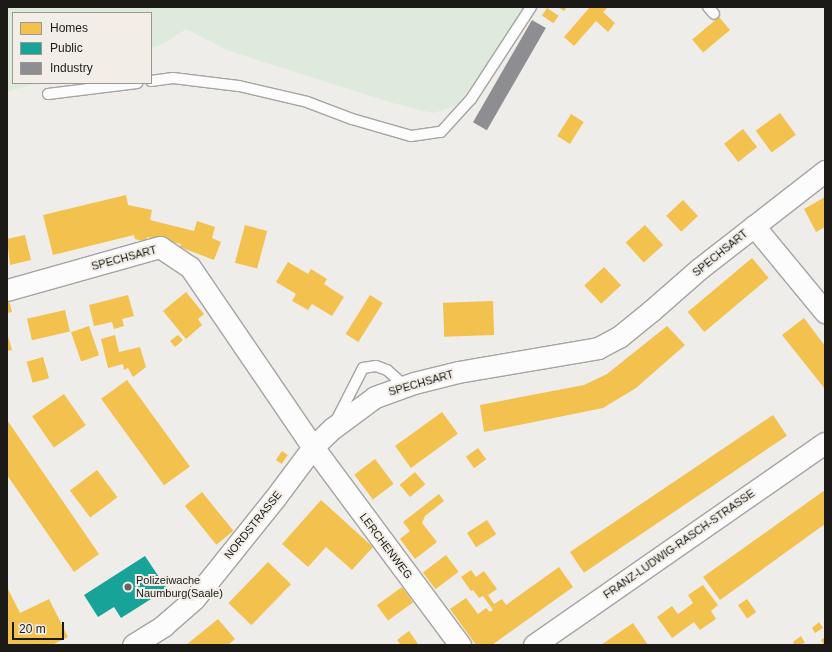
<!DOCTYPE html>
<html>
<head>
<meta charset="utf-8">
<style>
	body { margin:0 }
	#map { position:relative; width:832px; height:652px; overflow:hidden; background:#efedea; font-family:Helvetica,sans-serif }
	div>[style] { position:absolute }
	.green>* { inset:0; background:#deeadc }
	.homes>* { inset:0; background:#f2c14e; transform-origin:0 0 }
	.public>* { inset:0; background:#17a398 }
	.industry>* { inset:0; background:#8d8d92; transform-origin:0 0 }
	.roads { filter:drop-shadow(1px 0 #a5a4a1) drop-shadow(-1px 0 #a5a4a1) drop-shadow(0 1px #a5a4a1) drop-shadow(0 -1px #a5a4a1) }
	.service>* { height:10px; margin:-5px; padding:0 5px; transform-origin:5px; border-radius:5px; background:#fdfcfc }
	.minor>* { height:21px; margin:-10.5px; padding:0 10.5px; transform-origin:10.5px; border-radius:10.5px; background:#fdfcfc }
	.dots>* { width:11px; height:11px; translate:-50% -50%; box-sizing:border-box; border:2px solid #f2eee7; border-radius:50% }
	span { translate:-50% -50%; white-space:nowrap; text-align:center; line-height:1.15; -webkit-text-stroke:4px #f2eee7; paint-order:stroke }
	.street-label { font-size:11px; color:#1b1a17 }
	.poi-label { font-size:11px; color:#1b1a17 }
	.left { translate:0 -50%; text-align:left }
	.frame { position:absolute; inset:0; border:8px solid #1b1a17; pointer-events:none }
	.legend { position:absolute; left:12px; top:12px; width:140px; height:72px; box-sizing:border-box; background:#f2eee7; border:1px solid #9c9994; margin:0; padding:5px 7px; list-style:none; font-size:12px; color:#1b1a17 }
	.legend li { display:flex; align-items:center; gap:8px; height:20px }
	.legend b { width:20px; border:1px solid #9c9994 }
	.scale { position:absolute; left:12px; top:622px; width:52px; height:18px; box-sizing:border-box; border:2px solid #1b1a17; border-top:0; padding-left:5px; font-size:12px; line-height:14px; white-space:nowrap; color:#1b1a17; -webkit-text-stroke:3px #f2eee7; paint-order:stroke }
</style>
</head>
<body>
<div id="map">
	<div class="green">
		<div style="clip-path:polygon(7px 7px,524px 7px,476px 81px,455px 106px,433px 113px,396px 104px,229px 51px,186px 29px,165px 43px,151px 48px,151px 13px,13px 13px,13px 83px,37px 83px,7px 92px)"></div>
	</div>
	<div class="homes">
		<div style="clip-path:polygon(558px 7px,567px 7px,564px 11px)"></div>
		<div style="clip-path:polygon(590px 7px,608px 7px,603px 12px,615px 23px,608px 32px,596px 21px,574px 46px,564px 37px)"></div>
		<div style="left:547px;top:8px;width:14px;height:9px;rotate:34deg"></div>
		<div style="left:719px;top:17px;width:17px;height:35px;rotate:50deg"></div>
		<div style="left:780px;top:113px;width:27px;height:30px;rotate:54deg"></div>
		<div style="left:571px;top:114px;width:15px;height:26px;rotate:32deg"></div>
		<div style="left:743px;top:129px;width:23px;height:24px;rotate:52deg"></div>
		<div style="clip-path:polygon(126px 195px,128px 205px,152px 210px,150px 220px,194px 231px,197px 221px,215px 227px,212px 238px,221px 242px,214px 260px,180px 247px,181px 244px,147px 237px,146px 242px,135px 239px,134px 235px,53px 255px,43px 215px)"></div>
		<div style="clip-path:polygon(825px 197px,825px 227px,816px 232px,804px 209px)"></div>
		<div style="left:683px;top:200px;width:22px;height:23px;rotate:47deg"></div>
		<div style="left:245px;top:225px;width:23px;height:39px;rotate:15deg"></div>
		<div style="left:645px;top:225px;width:27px;height:26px;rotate:48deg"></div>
		<div style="clip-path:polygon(25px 235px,31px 260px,10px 265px,7px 239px)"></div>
		<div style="left:752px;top:258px;width:26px;height:84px;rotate:50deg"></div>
		<div style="clip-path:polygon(288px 262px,308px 274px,311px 269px,327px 279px,324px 284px,344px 297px,332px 316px,312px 304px,308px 310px,292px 301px,296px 294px,276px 282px)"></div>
		<div style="left:604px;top:267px;width:25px;height:27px;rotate:47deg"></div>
		<div style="clip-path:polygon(186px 292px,204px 314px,198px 319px,202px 325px,186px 339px,163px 311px)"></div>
		<div style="clip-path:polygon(7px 293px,12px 312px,7px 313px)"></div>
		<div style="clip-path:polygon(128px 295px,134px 316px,122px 319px,124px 326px,114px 329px,112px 322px,94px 326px,89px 305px)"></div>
		<div style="left:370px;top:295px;width:15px;height:46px;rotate:32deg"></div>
		<div style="left:493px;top:301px;width:34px;height:50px;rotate:88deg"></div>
		<div style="left:65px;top:310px;width:22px;height:39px;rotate:77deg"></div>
		<div style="clip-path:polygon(804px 318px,825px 346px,825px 389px,782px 335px)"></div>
		<div style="left:89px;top:326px;width:31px;height:19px;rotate:71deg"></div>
		<div style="clip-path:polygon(667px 326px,685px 345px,636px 388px,603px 408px,484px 432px,480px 405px,584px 385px,607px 374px)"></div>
		<div style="clip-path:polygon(7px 333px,12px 350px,7px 351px)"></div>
		<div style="clip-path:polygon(115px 335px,119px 352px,140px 347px,146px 367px,133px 377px,128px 368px,124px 370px,123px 364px,108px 368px,101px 339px)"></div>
		<div style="clip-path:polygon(178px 335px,183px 340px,175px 347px,170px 341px)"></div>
		<div style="left:43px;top:357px;width:22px;height:17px;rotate:74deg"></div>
		<div style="left:127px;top:380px;width:107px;height:32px;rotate:54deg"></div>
		<div style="left:64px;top:394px;width:38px;height:39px;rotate:55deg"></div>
		<div style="left:442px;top:412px;width:27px;height:58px;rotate:54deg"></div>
		<div style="left:773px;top:415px;width:25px;height:245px;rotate:56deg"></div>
		<div style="clip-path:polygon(7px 420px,99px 554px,74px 572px,7px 475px)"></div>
		<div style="left:478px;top:448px;width:14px;height:15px;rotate:54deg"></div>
		<div style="left:282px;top:451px;width:7px;height:11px;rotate:34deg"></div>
		<div style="left:375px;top:459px;width:31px;height:26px;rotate:53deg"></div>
		<div style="left:97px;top:470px;width:34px;height:34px;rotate:53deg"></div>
		<div style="left:415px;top:472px;width:16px;height:20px;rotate:50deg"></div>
		<div style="clip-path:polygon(825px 490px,825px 524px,720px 600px,703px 577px)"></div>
		<div style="left:202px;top:492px;width:50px;height:22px;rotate:51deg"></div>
		<div style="clip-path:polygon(439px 494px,444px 501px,425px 516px,422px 523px,437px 542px,415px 559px,400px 539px,410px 531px,403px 522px)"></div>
		<div style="clip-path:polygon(321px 500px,373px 547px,352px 570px,326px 547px,308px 567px,282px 544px)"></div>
		<div style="left:487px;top:520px;width:17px;height:24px;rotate:57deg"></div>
		<div style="left:446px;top:555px;width:21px;height:29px;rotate:53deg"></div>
		<div style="left:268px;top:562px;width:32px;height:57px;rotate:44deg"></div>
		<div style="clip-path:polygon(559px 567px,573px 587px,492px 645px,476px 645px,450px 609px,466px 598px,478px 614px,486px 608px,490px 612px,493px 610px,483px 596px,479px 598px,473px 590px,471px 591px,461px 577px,471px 570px,476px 577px,484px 571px,497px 589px,488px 595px,494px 604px,502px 599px,506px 605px)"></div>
		<div style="clip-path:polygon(703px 585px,718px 605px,711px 611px,716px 619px,700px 630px,694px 622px,672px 638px,657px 617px,672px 606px,678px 614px,685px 609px,693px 603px,688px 595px)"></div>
		<div style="clip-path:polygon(7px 587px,20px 613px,49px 599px,68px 637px,52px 645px,7px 645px)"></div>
		<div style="left:402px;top:587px;width:19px;height:31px;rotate:54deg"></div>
		<div style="left:747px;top:599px;width:16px;height:11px;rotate:55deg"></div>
		<div style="clip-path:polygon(218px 619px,235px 639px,228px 645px,186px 645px)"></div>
		<div style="clip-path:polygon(819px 622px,823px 628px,815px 633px,812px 628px)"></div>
		<div style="clip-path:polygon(633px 623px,648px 645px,601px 645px)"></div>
		<div style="clip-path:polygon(409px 631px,418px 644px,401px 645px,397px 640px)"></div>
		<div style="clip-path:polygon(801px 636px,805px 643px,795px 645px,793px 642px)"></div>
		<div style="clip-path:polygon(825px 637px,825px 645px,824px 645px,821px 640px)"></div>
	</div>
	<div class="public">
		<div style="clip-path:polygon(145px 556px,167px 589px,121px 618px,114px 607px,98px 617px,84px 595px)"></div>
	</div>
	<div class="industry">
		<div style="left:532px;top:20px;width:16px;height:118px;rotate:30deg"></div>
	</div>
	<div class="roads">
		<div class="service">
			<div style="left:708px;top:7px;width:9px;rotate:49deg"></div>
			<div style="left:151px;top:81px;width:22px;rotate:-8deg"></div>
			<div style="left:173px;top:78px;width:66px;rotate:6.9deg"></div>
			<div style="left:239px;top:86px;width:70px;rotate:13.2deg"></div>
			<div style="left:307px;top:102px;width:48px;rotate:20.7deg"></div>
			<div style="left:352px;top:119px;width:61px;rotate:16.1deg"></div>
			<div style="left:411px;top:136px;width:30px;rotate:-8deg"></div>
			<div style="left:441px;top:132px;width:45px;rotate:-47.7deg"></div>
			<div style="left:471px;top:99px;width:110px;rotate:-56.9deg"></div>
			<div style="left:48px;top:94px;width:90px;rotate:-7deg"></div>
			<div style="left:337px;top:419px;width:57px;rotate:-63deg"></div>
			<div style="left:363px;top:368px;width:13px;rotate:-9deg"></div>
			<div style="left:376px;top:366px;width:12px;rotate:20deg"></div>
			<div style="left:387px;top:370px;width:24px;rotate:42deg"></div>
		</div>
		<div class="minor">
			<div style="left:754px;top:226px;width:112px;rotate:50.5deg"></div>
			<div style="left:7px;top:290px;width:159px;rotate:-15.7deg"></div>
			<div style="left:160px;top:247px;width:36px;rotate:34deg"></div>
			<div style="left:190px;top:267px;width:218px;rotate:55.7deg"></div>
			<div style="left:313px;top:447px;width:247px;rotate:53.4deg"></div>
			<div style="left:133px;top:645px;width:36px;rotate:-32deg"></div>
			<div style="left:163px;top:626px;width:41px;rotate:-41.1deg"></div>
			<div style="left:194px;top:599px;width:129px;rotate:-51.3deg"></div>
			<div style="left:275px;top:498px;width:64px;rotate:-53.3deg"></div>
			<div style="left:313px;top:447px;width:28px;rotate:-44deg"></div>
			<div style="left:333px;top:428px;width:52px;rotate:-36.4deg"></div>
			<div style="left:375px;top:397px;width:41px;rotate:-19.7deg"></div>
			<div style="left:414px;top:383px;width:45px;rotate:-14deg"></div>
			<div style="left:458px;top:372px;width:142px;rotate:-9.7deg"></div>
			<div style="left:598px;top:348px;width:24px;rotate:-28deg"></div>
			<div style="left:619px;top:337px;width:41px;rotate:-39.1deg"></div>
			<div style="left:651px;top:311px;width:64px;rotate:-41.2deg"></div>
			<div style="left:699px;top:269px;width:160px;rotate:-37.9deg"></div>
			<div style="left:534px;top:645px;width:354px;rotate:-34.8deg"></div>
		</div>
	</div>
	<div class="dots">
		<div style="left:128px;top:587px;background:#656461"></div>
	</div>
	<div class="street-label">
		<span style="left:720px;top:253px;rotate:-39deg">SPECHSART</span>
		<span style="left:124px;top:258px;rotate:-15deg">SPECHSART</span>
		<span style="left:421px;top:383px;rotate:-16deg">SPECHSART</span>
		<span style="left:253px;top:525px;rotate:-51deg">NORDSTRASSE</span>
		<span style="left:679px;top:544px;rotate:-35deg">FRANZ-LUDWIG-RASCH-STRASSE</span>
		<span style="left:386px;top:546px;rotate:53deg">LERCHENWEG</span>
	</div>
	<div class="poi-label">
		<span class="left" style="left:136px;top:587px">Polizeiwache<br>Naumburg(Saale)</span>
	</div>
	<div class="frame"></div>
	<ul class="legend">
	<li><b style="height:11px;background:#f2c14e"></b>Homes</li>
	<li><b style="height:11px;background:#17a398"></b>Public</li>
	<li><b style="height:11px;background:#8d8d92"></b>Industry</li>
	</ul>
	<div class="scale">20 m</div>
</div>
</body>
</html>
